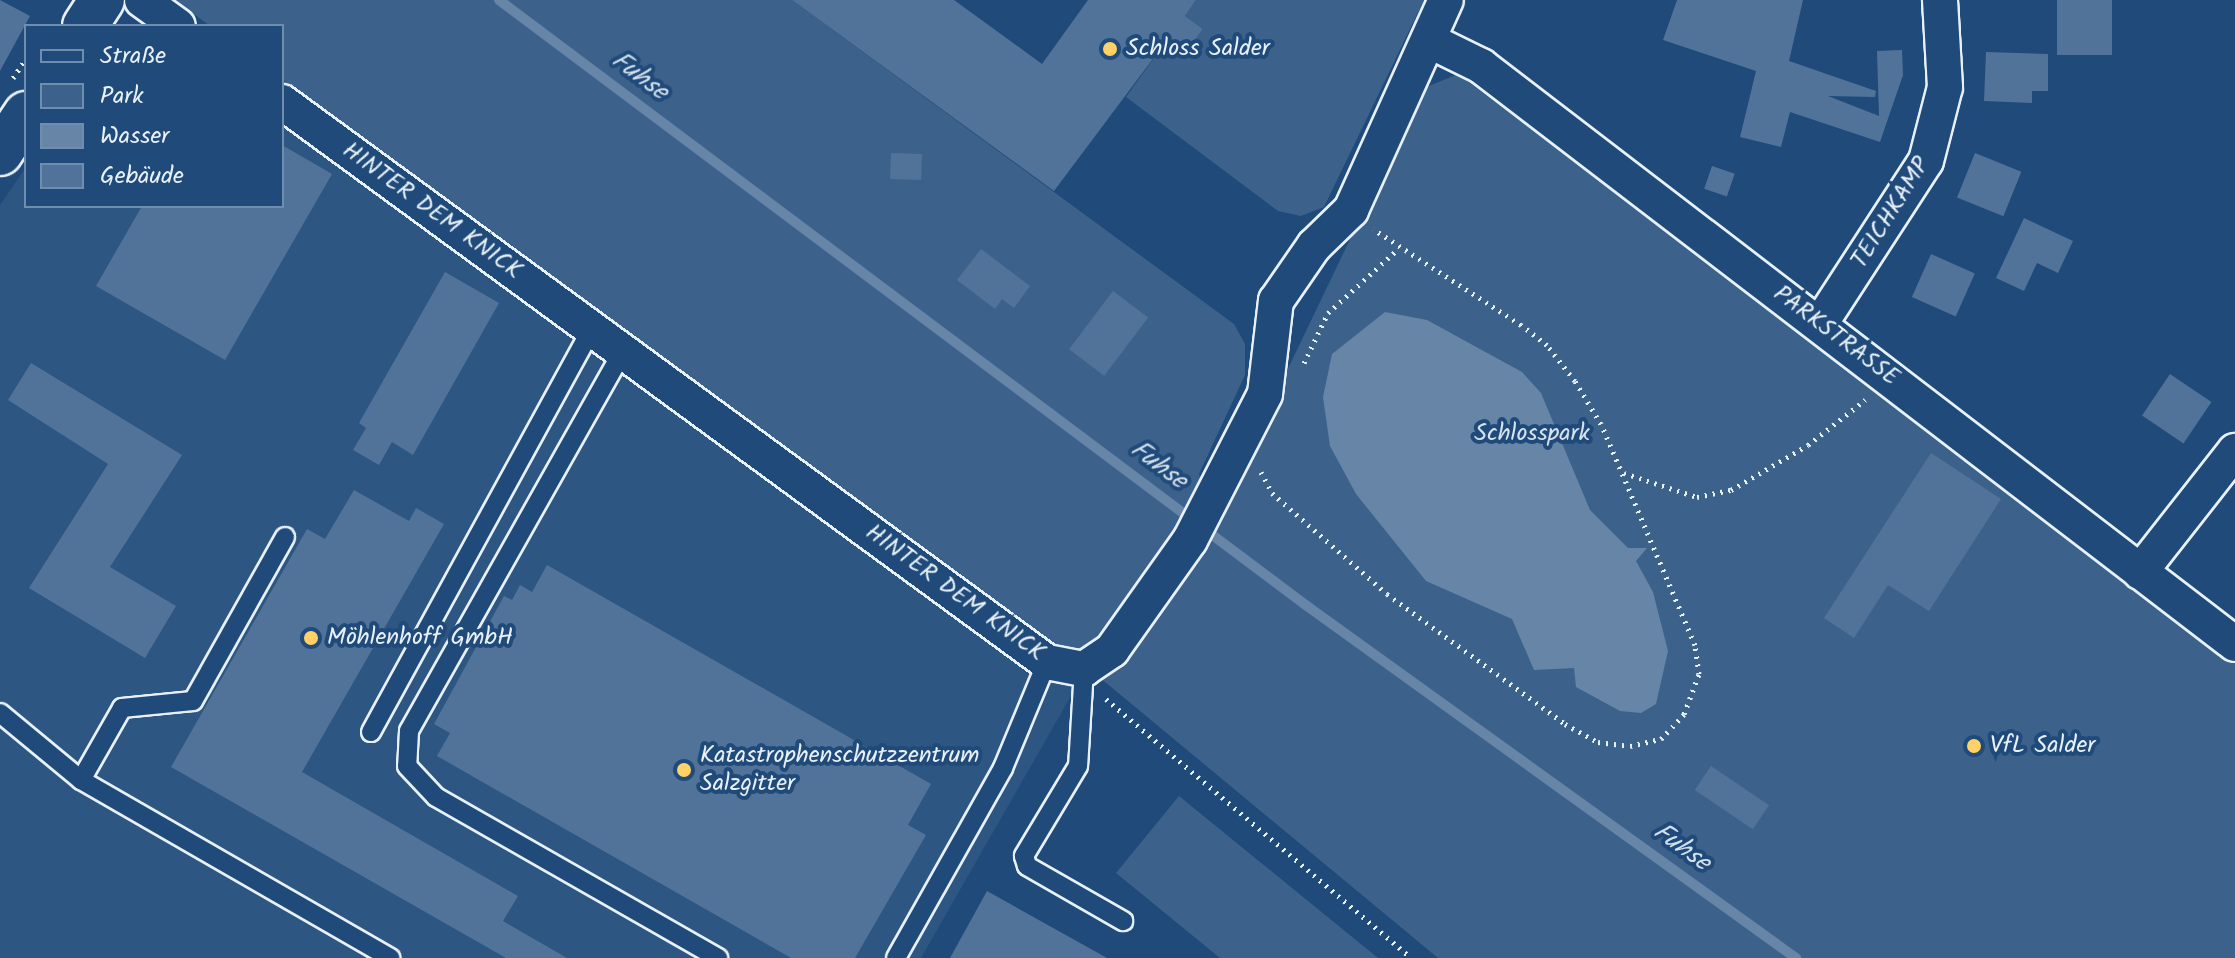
<!DOCTYPE html>
<html>
<head>
<meta charset="utf-8">
<style>
	body { margin:0 }
	#map { position:relative; width:2235px; height:958px; overflow:hidden; background:#1f4a7a; font-family:Kalam,sans-serif }
	div>[style] { position:absolute }
	.built>* { inset:0; background:#2e5683 }
	.green>* { inset:0; background:#3c628c }
	.water>* { inset:0; background:#6685a7 }
	.stream>* { height:10px; margin:-5px; padding:0 5px; transform-origin:5px; border-radius:5px; background:#6685a7 }
	.building>* { inset:0; background:#517399; transform-origin:0 0 }
	.path>* { height:5px; margin-top:-2.5px; transform-origin:0; background:repeating-linear-gradient(90deg,#e8f1f8 0 2px,transparent 0 8px) }
	.roads { filter:drop-shadow(2px 0 #e8f1f8) drop-shadow(-2px 0 #e8f1f8) drop-shadow(0 2px #e8f1f8) drop-shadow(0 -2px #e8f1f8) }
	.lane>* { height:18px; margin:-9px; padding:0 9px; transform-origin:9px; border-radius:9px; background:#1f4a7a }
	.street>* { height:34px; margin:-17px; padding:0 17px; transform-origin:17px; border-radius:17px; background:#1f4a7a }
	.secondary>* { height:44px; margin:-22px; padding:0 22px; transform-origin:22px; border-radius:22px; background:#1f4a7a }
	.dots>* { width:22px; height:22px; translate:-50% -50%; box-sizing:border-box; border:4px solid #1f4a7a; border-radius:50% }
	span { translate:-50% -50%; white-space:nowrap; text-align:center; line-height:1.15; -webkit-text-stroke:8px #1f4a7a; paint-order:stroke }
	.poi-label { font-size:24px; color:#e8f1f8 }
	.left { translate:0 -50%; text-align:left }
	.street-label { font-size:24px; color:#e8f1f8 }
	.park-label { font-size:24px; color:#d7e3ed }
	.water-label { font-size:26px; color:#d4e1ec; font-style:italic }
	.legend { position:absolute; left:24px; top:24px; width:260px; height:184px; box-sizing:border-box; background:#1f4a7a; border:2px solid #6f8dac; margin:0; padding:10px 14px; list-style:none; font-size:24px; color:#e8f1f8 }
	.legend li { display:flex; align-items:center; gap:16px; height:40px }
	.legend b { width:40px; border:2px solid #6f8dac }
</style>
</head>
<body>
<div id="map">
	<div class="built">
		<div style="clip-path:polygon(282px 79px,1093px 672px,1071px 696px,921px 958px,0 958px,0 205px,26px 167px,26px 206px,282px 206px)"></div>
	</div>
	<div class="green">
		<div style="clip-path:polygon(175px 0,792px 0,1234px 324px,1245px 344px,1245px 375px,1199px 474px,1203px 491px,1095px 649px,1067px 656px,282px 79px,282px 26px,210px 26px)"></div>
		<div style="clip-path:polygon(1196px 0,1424px 0,1324px 207px,1301px 216px,1278px 211px,1126px 97px,1167px 40px,1186px 52px,1203px 29px,1185px 16px)"></div>
		<div style="clip-path:polygon(1458px 74px,2235px 659px,2235px 958px,1438px 958px,1093px 672px,1206px 540px,1422px 89px)"></div>
		<div style="clip-path:polygon(1179px 796px,1378px 958px,1220px 958px,1116px 873px)"></div>
	</div>
	<div class="water">
		<div style="clip-path:polygon(1385px 312px,1427px 320px,1522px 372px,1541px 393px,1590px 510px,1628px 548px,1647px 548px,1636px 561px,1653px 592px,1668px 651px,1656px 704px,1641px 713px,1620px 711px,1576px 687px,1574px 668px,1534px 670px,1512px 619px,1426px 581px,1356px 494px,1330px 446px,1323px 397px,1332px 354px)"></div>
	</div>
	<div class="stream">
		<div style="left:499px;top:0;width:1010px;rotate:36.87deg"></div>
		<div style="left:1307px;top:606px;width:603px;rotate:35.75deg"></div>
	</div>
	<div class="building">
		<div style="clip-path:polygon(0 0,30px 16px,0 71px)"></div>
		<div style="clip-path:polygon(792px 0,954px 0,1042px 64px,1088px 0,1196px 0,1185px 16px,1203px 29px,1185px 53px,1167px 40px,1054px 191px)"></div>
		<div style="clip-path:polygon(1677px 0,1803px 0,1789px 61px,1876px 91px,1875px 97px,1828px 96px,1879px 116px,1877px 51px,1902px 50px,1903px 75px,1880px 142px,1790px 112px,1781px 147px,1740px 137px,1756px 71px,1663px 40px)"></div>
		<div style="left:2057px;top:0;width:55px;height:55px"></div>
		<div style="clip-path:polygon(1986px 52px,2048px 54px,2048px 91px,2032px 91px,2032px 103px,1984px 101px)"></div>
		<div style="clip-path:polygon(282px 145px,332px 174px,225px 360px,96px 286px,142px 206px,282px 206px)"></div>
		<div style="left:891px;top:153px;width:31px;height:26px;rotate:2deg"></div>
		<div style="left:1975px;top:153px;width:50px;height:48px;rotate:22deg"></div>
		<div style="left:1712px;top:166px;width:24px;height:24px;rotate:19deg"></div>
		<div style="clip-path:polygon(2024px 218px,2073px 241px,2058px 273px,2037px 263px,2024px 291px,1996px 278px)"></div>
		<div style="clip-path:polygon(981px 249px,1030px 286px,1014px 308px,1002px 299px,995px 309px,957px 280px)"></div>
		<div style="left:1931px;top:254px;width:48px;height:47px;rotate:24deg"></div>
		<div style="clip-path:polygon(445px 272px,499px 303px,413px 455px,392px 442px,379px 465px,353px 450px,366px 428px,359px 423px)"></div>
		<div style="left:1113px;top:291px;width:44px;height:73px;rotate:37deg"></div>
		<div style="clip-path:polygon(31px 363px,182px 455px,110px 567px,176px 606px,145px 658px,29px 588px,108px 464px,8px 400px)"></div>
		<div style="left:2170px;top:374px;width:50px;height:50px;rotate:34deg"></div>
		<div style="clip-path:polygon(1931px 453px,2001px 499px,1929px 611px,1888px 585px,1854px 638px,1824px 618px)"></div>
		<div style="clip-path:polygon(354px 490px,409px 521px,416px 508px,444px 524px,302px 772px,518px 896px,503px 921px,567px 958px,506px 958px,171px 767px,307px 529px,325px 539px)"></div>
		<div style="clip-path:polygon(547px 565px,931px 784px,908px 825px,926px 835px,855px 958px,791px 958px,437px 756px,450px 733px,434px 724px,504px 596px,512px 600px,520px 585px,532px 592px)"></div>
		<div style="left:1711px;top:766px;width:70px;height:29px;rotate:34deg"></div>
		<div style="clip-path:polygon(987px 891px,1107px 958px,950px 958px)"></div>
	</div>
	<div class="path">
		<div style="left:13px;top:78px;width:23px;rotate:-56deg"></div>
		<div style="left:1304px;top:363px;width:55px;rotate:-64.4deg"></div>
		<div style="left:1328px;top:313px;width:93px;rotate:-42.4deg"></div>
		<div style="left:1261px;top:472px;width:24px;rotate:62deg"></div>
		<div style="left:1272px;top:493px;width:153px;rotate:41.3deg"></div>
		<div style="left:1387px;top:594px;width:220px;rotate:36.1deg"></div>
		<div style="left:1565px;top:724px;width:38px;rotate:29deg"></div>
		<div style="left:1598px;top:742px;width:32px;rotate:7deg"></div>
		<div style="left:1630px;top:746px;width:32px;rotate:-13deg"></div>
		<div style="left:1661px;top:739px;width:34px;rotate:-47deg"></div>
		<div style="left:1684px;top:714px;width:43px;rotate:-69.4deg"></div>
		<div style="left:1699px;top:674px;width:29px;rotate:-98deg"></div>
		<div style="left:1695px;top:645px;width:240px;rotate:-113deg"></div>
		<div style="left:1601px;top:424px;width:50px;rotate:-121.2deg"></div>
		<div style="left:1575px;top:381px;width:46px;rotate:-127.9deg"></div>
		<div style="left:1547px;top:345px;width:33px;rotate:-142deg"></div>
		<div style="left:1521px;top:325px;width:176px;rotate:-147deg"></div>
		<div style="left:1624px;top:473px;width:77px;rotate:18.2deg"></div>
		<div style="left:1697px;top:497px;width:35px;rotate:-12deg"></div>
		<div style="left:1731px;top:490px;width:89px;rotate:-30.3deg"></div>
		<div style="left:1808px;top:445px;width:73px;rotate:-38.3deg"></div>
		<div style="left:1106px;top:699px;width:400px;rotate:40.3deg"></div>
	</div>
	<div class="roads">
		<div class="lane">
			<div style="left:623px;top:351px;width:436px;rotate:119.4deg"></div>
			<div style="left:409px;top:731px;width:35px;rotate:93deg"></div>
			<div style="left:407px;top:766px;width:42px;rotate:46.9deg"></div>
			<div style="left:436px;top:797px;width:325px;rotate:29.7deg"></div>
			<div style="left:1084px;top:669px;width:97px;rotate:93.5deg"></div>
			<div style="left:1078px;top:766px;width:105px;rotate:121deg"></div>
			<div style="left:1024px;top:856px;width:10px;rotate:73deg"></div>
			<div style="left:1027px;top:866px;width:111px;rotate:29.8deg"></div>
			<div style="left:0;top:713px;width:105px;rotate:39.6deg"></div>
			<div style="left:81px;top:780px;width:357px;rotate:29.9deg"></div>
			<div style="left:371px;top:732px;width:460px;rotate:-61.3deg"></div>
			<div style="left:81px;top:780px;width:83px;rotate:-60.3deg"></div>
			<div style="left:122px;top:708px;width:71px;rotate:-5.6deg"></div>
			<div style="left:193px;top:701px;width:188px;rotate:-60.7deg"></div>
			<div style="left:896px;top:958px;width:218px;rotate:-60.6deg"></div>
			<div style="left:1003px;top:768px;width:115px;rotate:-67.5deg"></div>
		</div>
		<div class="street">
			<div style="left:142px;top:0;width:44px;rotate:35.8deg"></div>
			<div style="left:1430px;top:41px;width:57px;rotate:26.1deg"></div>
			<div style="left:1481px;top:66px;width:950px;rotate:37.47deg"></div>
			<div style="left:282px;top:102px;width:948px;rotate:36.21deg"></div>
			<div style="left:1047px;top:662px;width:38px;rotate:11deg"></div>
			<div style="left:1084px;top:669px;width:34px;rotate:-34deg"></div>
			<div style="left:1112px;top:650px;width:135px;rotate:-54.7deg"></div>
			<div style="left:1190px;top:540px;width:164px;rotate:-62.8deg"></div>
			<div style="left:1265px;top:394px;width:94px;rotate:-83.3deg"></div>
			<div style="left:1276px;top:301px;width:67px;rotate:-55.4deg"></div>
			<div style="left:1314px;top:246px;width:52px;rotate:-44.2deg"></div>
			<div style="left:1351px;top:210px;width:230px;rotate:-65.7deg"></div>
			<div style="left:1820px;top:324px;width:194px;rotate:-57deg"></div>
			<div style="left:1926px;top:161px;width:76px;rotate:-75.6deg"></div>
			<div style="left:1945px;top:87px;width:87px;rotate:-93.3deg"></div>
			<div style="left:2140px;top:572px;width:154px;rotate:-51.9deg"></div>
		</div>
		<div class="secondary">
			<div style="left:85px;top:26px;width:31px;rotate:-57deg"></div>
			<div style="left:0;top:153px;width:47px;rotate:-56.3deg"></div>
		</div>
	</div>
	<div class="dots">
		<div style="left:1110px;top:49px;background:#ffd166"></div>
		<div style="left:311px;top:638px;background:#ffd166"></div>
		<div style="left:1974px;top:746px;background:#ffd166"></div>
		<div style="left:684px;top:770px;background:#ffd166"></div>
	</div>
	<div class="poi-label">
		<span class="left" style="left:1126px;top:49px">Schloss Salder</span>
		<span class="left" style="left:327px;top:638px">Möhlenhoff GmbH</span>
		<span class="left" style="left:1990px;top:746px">VfL Salder</span>
		<span class="left" style="left:700px;top:770px">Katastrophenschutzzentrum<br>Salzgitter</span>
	</div>
	<div class="street-label">
		<span style="left:432px;top:211px;rotate:36deg">HINTER DEM KNICK</span>
		<span style="left:1891px;top:213px;rotate:-58deg">TEICHKAMP</span>
		<span style="left:1836px;top:336px;rotate:37deg">PARKSTRASSE</span>
		<span style="left:955px;top:593px;rotate:36deg">HINTER DEM KNICK</span>
	</div>
	<div class="park-label">
		<span style="left:1532px;top:434px">Schlosspark</span>
	</div>
	<div class="water-label">
		<span style="left:639px;top:77px;rotate:37deg">Fuhse</span>
		<span style="left:1158px;top:466px;rotate:37deg">Fuhse</span>
		<span style="left:1681px;top:848px;rotate:36deg">Fuhse</span>
	</div>
	<ul class="legend">
	<li><b style="height:10px;background:#1f4a7a"></b>Straße</li>
	<li><b style="height:22px;background:#3c628c"></b>Park</li>
	<li><b style="height:22px;background:#6685a7"></b>Wasser</li>
	<li><b style="height:22px;background:#517399"></b>Gebäude</li>
	</ul>
</div>
</body>
</html>
